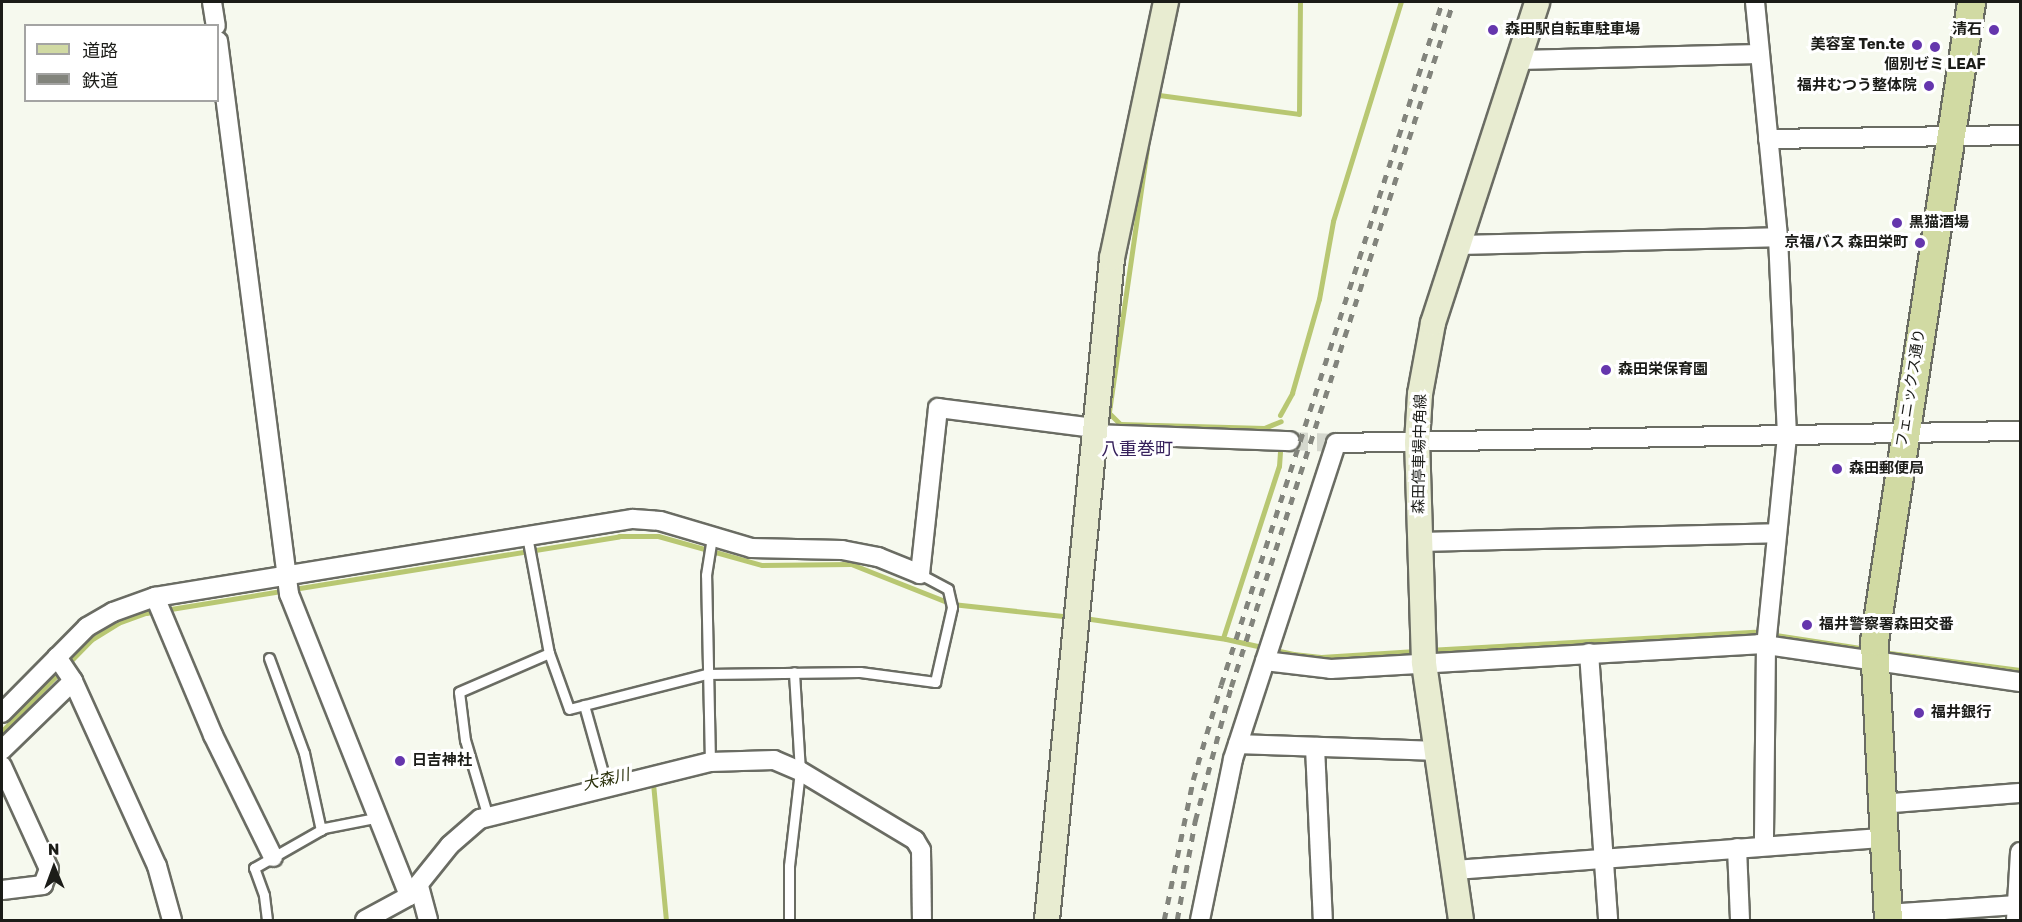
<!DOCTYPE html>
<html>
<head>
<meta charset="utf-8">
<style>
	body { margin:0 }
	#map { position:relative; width:2022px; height:922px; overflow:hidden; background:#f6f9ee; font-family:Rubik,"Noto Sans JP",sans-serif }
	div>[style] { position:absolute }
	.stream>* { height:5px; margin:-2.5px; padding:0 2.5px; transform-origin:2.5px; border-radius:2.5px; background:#b8c772 }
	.street-tunnel>* { height:18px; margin-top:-9px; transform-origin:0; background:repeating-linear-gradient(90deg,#d5d8ce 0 18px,transparent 0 27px) }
	.roads { filter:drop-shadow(2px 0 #6a6c63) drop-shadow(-2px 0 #6a6c63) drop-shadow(0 2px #6a6c63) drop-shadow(0 -2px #6a6c63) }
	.lane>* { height:9px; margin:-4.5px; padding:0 4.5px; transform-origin:4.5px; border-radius:4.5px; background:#fff }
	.street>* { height:18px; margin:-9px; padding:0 9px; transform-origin:9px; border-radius:9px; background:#fff }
	.secondary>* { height:24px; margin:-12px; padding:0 12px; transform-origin:12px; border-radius:12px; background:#e8ecd1 }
	.primary>* { height:27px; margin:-13.5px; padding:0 13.5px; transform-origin:13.5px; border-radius:13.5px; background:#d1daa3 }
	.rail>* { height:4.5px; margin-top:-2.25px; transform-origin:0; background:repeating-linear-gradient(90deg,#82847c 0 8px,transparent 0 16px) }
	.dots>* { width:16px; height:16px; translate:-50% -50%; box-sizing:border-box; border:3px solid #fff; border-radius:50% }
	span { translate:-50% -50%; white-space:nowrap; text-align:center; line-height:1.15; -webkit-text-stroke:6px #fff; paint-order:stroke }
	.poi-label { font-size:15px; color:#1b1c18; font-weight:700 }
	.left { translate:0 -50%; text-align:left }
	.right { translate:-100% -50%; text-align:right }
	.street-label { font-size:15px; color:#1b1c18 }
	.water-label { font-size:16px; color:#2a300b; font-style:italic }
	.quarter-label { font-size:18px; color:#36215b }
	.frame { position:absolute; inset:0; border:3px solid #1b1c18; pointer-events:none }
	.legend { position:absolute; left:24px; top:24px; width:195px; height:78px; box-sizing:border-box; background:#fff; border:2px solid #a4a4a3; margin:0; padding:8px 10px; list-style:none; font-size:18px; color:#1b1c18 }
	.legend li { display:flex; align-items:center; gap:12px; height:30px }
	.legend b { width:30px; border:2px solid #a4a4a3 }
	.north { position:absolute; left:24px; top:838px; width:60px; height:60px; -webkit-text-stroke:4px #fff; paint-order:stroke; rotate:359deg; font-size:16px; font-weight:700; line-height:24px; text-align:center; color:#1b1c18 }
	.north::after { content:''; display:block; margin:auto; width:21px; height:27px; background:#1b1c18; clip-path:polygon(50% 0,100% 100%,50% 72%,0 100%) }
</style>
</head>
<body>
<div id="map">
	<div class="stream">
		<div style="left:1156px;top:100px;width:6px;rotate:-59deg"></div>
		<div style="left:1159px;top:95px;width:141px;rotate:7.7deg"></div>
		<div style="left:1299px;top:114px;width:112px;rotate:-89.5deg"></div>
		<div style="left:1147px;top:148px;width:268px;rotate:98.2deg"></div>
		<div style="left:1109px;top:413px;width:16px;rotate:45deg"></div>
		<div style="left:1120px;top:424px;width:144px;rotate:1.6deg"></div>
		<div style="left:1264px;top:428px;width:18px;rotate:-22deg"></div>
		<div style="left:1280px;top:415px;width:25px;rotate:-61deg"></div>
		<div style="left:1292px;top:393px;width:98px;rotate:-74deg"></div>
		<div style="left:1319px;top:299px;width:79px;rotate:-79.8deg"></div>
		<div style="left:1333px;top:221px;width:229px;rotate:-72.8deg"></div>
		<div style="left:1084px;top:618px;width:144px;rotate:8.4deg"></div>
		<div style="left:1226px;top:639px;width:69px;rotate:12.6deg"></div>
		<div style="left:1293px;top:654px;width:28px;rotate:6deg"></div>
		<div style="left:1321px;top:657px;width:95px;rotate:-3.6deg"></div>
		<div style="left:1223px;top:638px;width:181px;rotate:-72deg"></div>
		<div style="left:1279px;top:466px;width:15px;rotate:-86deg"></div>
		<div style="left:1428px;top:650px;width:327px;rotate:-3.2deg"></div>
		<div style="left:1755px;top:632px;width:113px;rotate:8.6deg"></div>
		<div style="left:1882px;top:652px;width:139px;rotate:7.4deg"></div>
		<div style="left:2px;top:731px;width:127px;rotate:-45.6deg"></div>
		<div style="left:91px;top:640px;width:32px;rotate:-32deg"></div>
		<div style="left:118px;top:623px;width:30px;rotate:-20deg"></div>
		<div style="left:146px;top:613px;width:479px;rotate:-9.2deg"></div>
		<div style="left:619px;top:536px;width:39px"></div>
		<div style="left:658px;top:536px;width:108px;rotate:15.6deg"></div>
		<div style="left:762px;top:565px;width:89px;rotate:-0.6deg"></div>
		<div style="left:851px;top:564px;width:109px;rotate:21.6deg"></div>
		<div style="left:952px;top:604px;width:121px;rotate:6.2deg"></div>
		<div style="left:650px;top:783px;width:3px"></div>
		<div style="left:653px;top:783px;width:138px;rotate:84.6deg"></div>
	</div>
	<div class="street-tunnel">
		<div style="left:1290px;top:441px;width:46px;rotate:2.5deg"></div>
	</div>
	<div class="roads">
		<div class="lane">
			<div style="left:527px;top:536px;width:119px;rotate:79.4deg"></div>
			<div style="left:549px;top:653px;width:59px;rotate:70.3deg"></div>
			<div style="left:569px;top:709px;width:141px;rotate:-14.3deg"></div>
			<div style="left:706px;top:674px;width:154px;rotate:-0.7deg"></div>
			<div style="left:860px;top:672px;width:76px;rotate:7.6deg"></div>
			<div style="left:935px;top:682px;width:77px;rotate:-77.2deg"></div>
			<div style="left:952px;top:607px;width:18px;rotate:-103deg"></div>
			<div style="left:948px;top:589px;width:32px;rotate:-152deg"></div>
			<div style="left:269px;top:658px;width:101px;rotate:69.8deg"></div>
			<div style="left:304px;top:753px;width:79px;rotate:77.6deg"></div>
			<div style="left:584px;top:705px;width:85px;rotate:74.3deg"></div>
			<div style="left:710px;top:762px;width:187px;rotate:-91.2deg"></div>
			<div style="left:706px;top:575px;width:37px;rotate:-81deg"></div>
			<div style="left:488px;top:817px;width:80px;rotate:-106.6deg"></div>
			<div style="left:465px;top:740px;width:48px;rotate:-97.1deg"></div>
			<div style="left:459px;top:692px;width:98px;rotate:-23.4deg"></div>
			<div style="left:267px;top:920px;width:25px;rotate:-97deg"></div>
			<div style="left:264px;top:895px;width:29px;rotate:-110deg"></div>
			<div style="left:254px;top:868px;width:81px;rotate:-29.7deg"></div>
			<div style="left:324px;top:828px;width:52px;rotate:-11.1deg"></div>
			<div style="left:789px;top:920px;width:54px;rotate:-90deg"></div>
			<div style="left:789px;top:866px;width:96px;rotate:-83.4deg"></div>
			<div style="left:800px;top:771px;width:99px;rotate:-93.5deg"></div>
		</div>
		<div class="street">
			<div style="left:212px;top:2px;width:24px;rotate:81deg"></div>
			<div style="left:1755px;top:2px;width:236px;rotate:84.4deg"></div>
			<div style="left:1778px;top:237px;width:199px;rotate:87.4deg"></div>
			<div style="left:1787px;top:436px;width:210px;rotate:95.7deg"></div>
			<div style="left:1766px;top:645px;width:201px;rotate:90.6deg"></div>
			<div style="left:218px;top:41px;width:558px;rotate:82.68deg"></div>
			<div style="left:289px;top:594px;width:325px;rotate:68.3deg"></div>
			<div style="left:1518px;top:60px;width:242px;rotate:-1.4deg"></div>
			<div style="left:1768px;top:139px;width:252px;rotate:-0.9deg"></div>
			<div style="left:1458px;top:245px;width:320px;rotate:-1.4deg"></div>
			<div style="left:1095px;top:434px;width:195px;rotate:2.1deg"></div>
			<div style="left:1419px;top:542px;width:358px;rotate:-1.4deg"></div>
			<div style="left:155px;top:597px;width:150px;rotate:67.2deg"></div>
			<div style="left:213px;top:735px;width:136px;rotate:63.8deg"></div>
			<div style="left:1589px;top:653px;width:268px;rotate:85.9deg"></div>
			<div style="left:57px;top:657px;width:29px;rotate:56deg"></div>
			<div style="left:73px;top:681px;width:203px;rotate:65.6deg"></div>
			<div style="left:157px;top:866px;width:56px;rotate:74.5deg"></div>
			<div style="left:1265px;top:661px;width:66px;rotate:6.9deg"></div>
			<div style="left:1331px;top:669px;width:429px;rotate:-3.3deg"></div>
			<div style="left:1759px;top:644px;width:264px;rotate:8.3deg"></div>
			<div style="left:2px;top:713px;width:121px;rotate:-45.3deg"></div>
			<div style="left:87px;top:627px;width:30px;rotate:-30deg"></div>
			<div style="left:113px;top:612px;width:45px;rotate:-19.7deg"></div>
			<div style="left:155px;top:597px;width:484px;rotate:-9.3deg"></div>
			<div style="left:633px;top:519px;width:27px;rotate:4deg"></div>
			<div style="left:660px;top:521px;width:95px;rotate:16.5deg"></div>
			<div style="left:751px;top:548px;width:91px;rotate:1.3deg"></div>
			<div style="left:842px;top:550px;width:37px;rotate:11deg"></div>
			<div style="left:878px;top:557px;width:45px;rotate:22deg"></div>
			<div style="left:920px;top:574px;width:167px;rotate:-83.8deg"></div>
			<div style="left:938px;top:408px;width:158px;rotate:7.3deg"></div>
			<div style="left:1238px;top:744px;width:199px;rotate:2deg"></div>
			<div style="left:1315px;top:747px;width:173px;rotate:87.4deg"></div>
			<div style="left:2px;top:750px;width:99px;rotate:-44.2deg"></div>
			<div style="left:2px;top:766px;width:113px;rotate:65.5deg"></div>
			<div style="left:49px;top:869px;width:17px;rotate:111deg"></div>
			<div style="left:43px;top:885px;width:41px;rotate:173deg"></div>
			<div style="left:1880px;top:804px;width:140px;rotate:-4.5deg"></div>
			<div style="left:1737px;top:848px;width:72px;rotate:87.6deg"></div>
			<div style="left:1454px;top:870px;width:429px;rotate:-4.3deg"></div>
			<div style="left:419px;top:886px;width:35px;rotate:75deg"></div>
			<div style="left:1887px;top:914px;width:130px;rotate:-4deg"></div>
			<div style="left:365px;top:920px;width:50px;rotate:-28.6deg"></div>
			<div style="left:409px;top:896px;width:65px;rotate:-51.2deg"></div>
			<div style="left:450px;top:845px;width:40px;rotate:-41deg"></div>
			<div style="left:480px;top:819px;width:237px;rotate:-13.9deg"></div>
			<div style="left:710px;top:762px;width:64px;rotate:-1.8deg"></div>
			<div style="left:774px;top:760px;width:28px;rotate:23deg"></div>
			<div style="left:800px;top:771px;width:134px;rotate:31deg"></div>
			<div style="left:915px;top:840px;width:12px;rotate:59deg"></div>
			<div style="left:921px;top:850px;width:70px;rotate:89.2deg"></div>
			<div style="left:1200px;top:920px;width:164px;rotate:-78.4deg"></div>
			<div style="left:1233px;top:759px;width:332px;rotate:-71.9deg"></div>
			<div style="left:1336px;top:443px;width:684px;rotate:-1.01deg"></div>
			<div style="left:2016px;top:920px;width:68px;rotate:-86.6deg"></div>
		</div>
		<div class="secondary">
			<div style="left:1047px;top:920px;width:665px;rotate:-84.39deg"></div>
			<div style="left:1112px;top:258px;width:262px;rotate:-78.1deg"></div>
			<div style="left:1461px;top:920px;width:261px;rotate:-98.2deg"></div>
			<div style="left:1424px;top:662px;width:219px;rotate:-91.8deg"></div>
			<div style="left:1417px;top:443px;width:49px;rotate:-86.5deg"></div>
			<div style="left:1420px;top:394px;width:72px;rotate:-79.6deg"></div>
			<div style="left:1433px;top:323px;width:337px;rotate:-72deg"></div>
		</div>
		<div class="primary">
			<div style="left:1888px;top:920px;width:279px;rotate:-92.9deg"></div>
			<div style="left:1874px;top:641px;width:646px;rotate:-81.37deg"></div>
		</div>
	</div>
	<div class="rail">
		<div style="left:1164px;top:920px;width:143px;rotate:-78.3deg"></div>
		<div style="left:1193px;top:780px;width:99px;rotate:-73.6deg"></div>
		<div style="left:1221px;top:685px;width:718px;rotate:-72.07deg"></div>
		<div style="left:1177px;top:920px;width:101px;rotate:-79.7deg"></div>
		<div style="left:1195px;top:821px;width:139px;rotate:-75deg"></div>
		<div style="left:1231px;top:687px;width:720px;rotate:-72.04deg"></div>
	</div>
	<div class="dots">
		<div style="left:1493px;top:30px;background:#6536ad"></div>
		<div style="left:1994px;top:30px;background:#6536ad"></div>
		<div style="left:1917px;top:45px;background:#6536ad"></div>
		<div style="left:1935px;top:47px;background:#6536ad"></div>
		<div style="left:1929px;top:86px;background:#6536ad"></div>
		<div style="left:1897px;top:223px;background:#6536ad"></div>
		<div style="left:1920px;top:243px;background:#6536ad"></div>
		<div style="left:1606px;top:370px;background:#6536ad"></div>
		<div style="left:1837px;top:469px;background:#6536ad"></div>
		<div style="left:1807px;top:625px;background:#6536ad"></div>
		<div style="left:1919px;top:713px;background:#6536ad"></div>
		<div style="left:400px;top:761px;background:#6536ad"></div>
	</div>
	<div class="poi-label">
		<span class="left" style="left:1505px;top:30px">森田駅自転車駐車場</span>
		<span class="right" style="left:1982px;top:30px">清石</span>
		<span class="right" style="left:1905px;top:45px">美容室 Ten.te</span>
		<span style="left:1935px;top:65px">個別ゼミ LEAF</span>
		<span class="right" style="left:1917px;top:86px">福井むつう整体院</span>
		<span class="left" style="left:1909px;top:223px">黒猫酒場</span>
		<span class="right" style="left:1908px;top:243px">京福バス 森田栄町</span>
		<span class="left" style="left:1618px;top:370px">森田栄保育園</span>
		<span class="left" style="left:1849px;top:469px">森田郵便局</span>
		<span class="left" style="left:1819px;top:625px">福井警察署森田交番</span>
		<span class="left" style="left:1931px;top:713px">福井銀行</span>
		<span class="left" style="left:412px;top:761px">日吉神社</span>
	</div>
	<div class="street-label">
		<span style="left:1911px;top:388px;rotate:-81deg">フェニックス通り</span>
		<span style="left:1420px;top:454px;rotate:-89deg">森田停車場中角線</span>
	</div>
	<div class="water-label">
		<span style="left:606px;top:780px;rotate:-13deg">大森川</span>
	</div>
	<div class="quarter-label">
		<span style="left:1137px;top:449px">八重巻町</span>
	</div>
	<div class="frame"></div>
	<ul class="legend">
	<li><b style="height:8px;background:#d1daa3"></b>道路</li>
	<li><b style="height:8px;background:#82847c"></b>鉄道</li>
	</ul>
	<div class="north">N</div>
</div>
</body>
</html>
